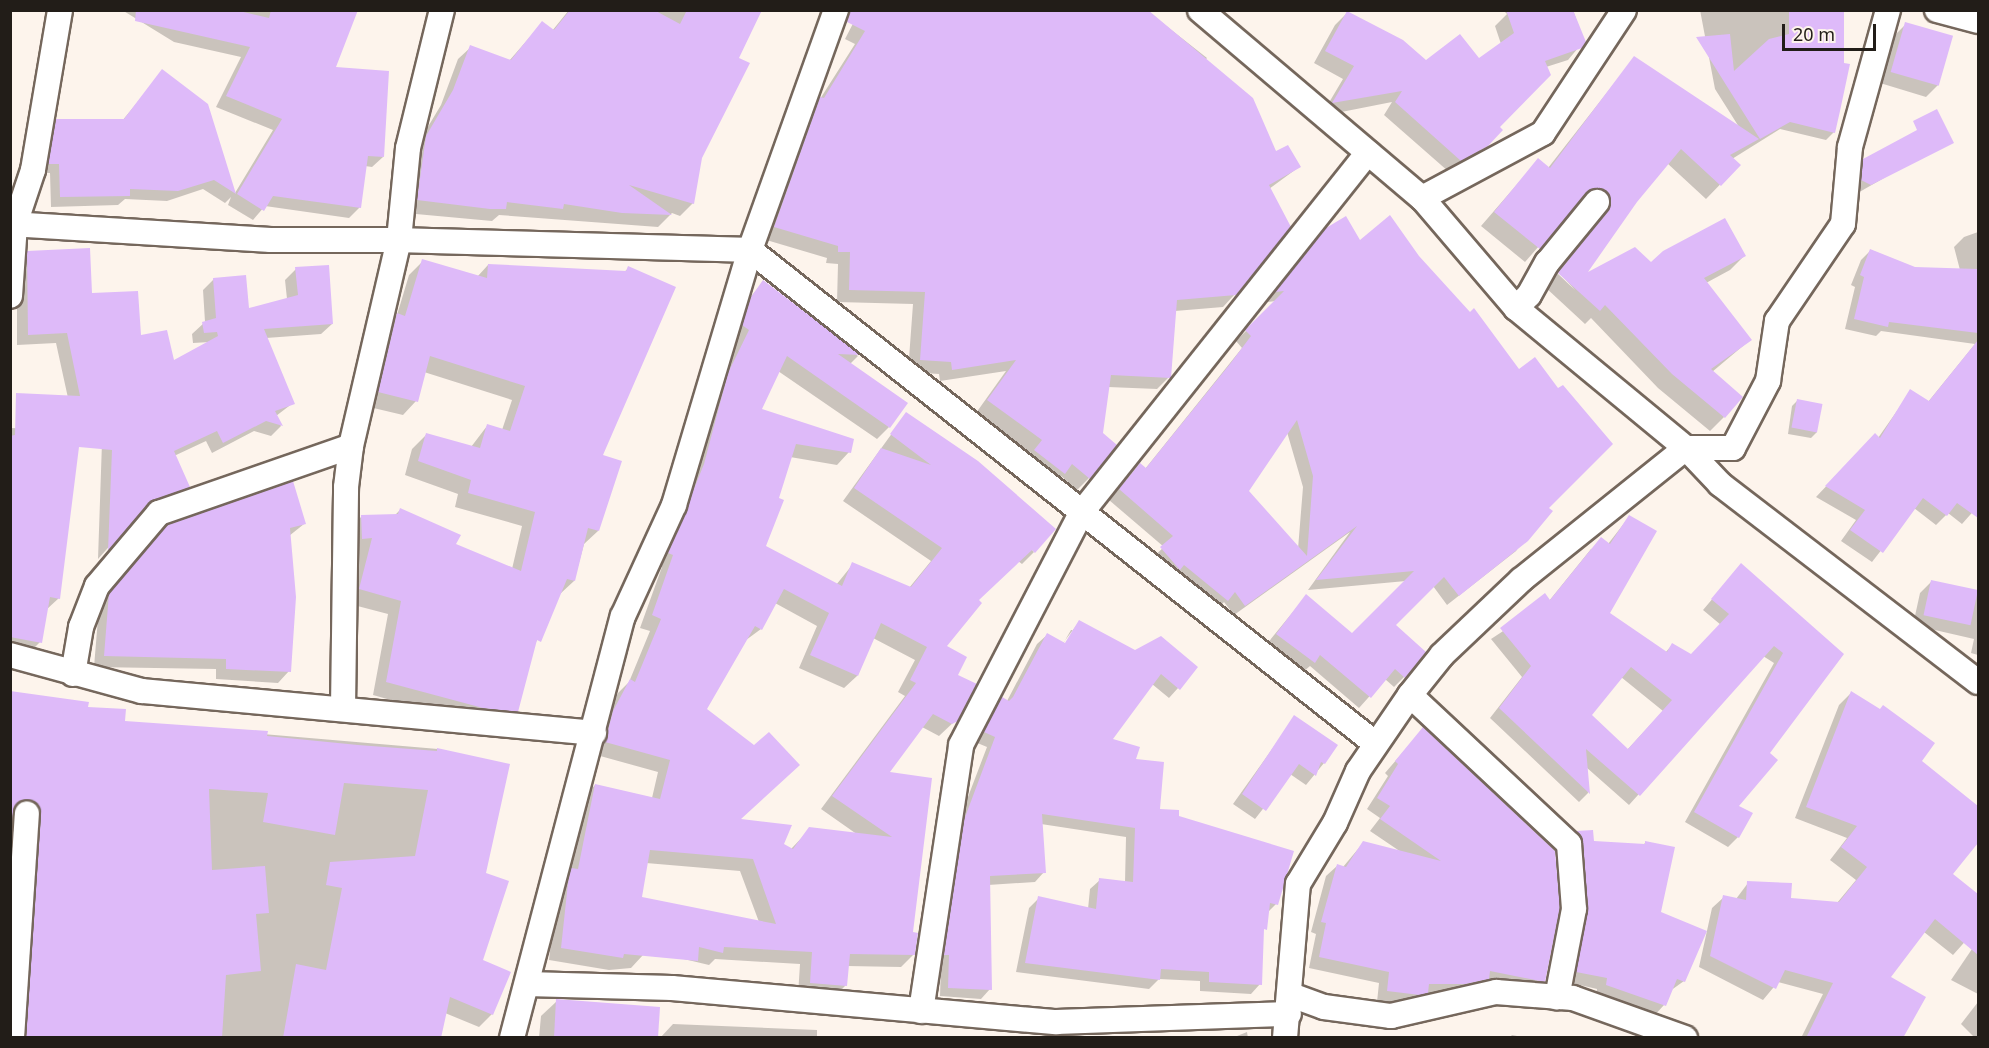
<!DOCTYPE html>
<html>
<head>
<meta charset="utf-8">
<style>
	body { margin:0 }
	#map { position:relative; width:1989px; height:1048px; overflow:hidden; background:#fdf4ec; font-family:"Noto Sans",sans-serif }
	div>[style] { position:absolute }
	.shadow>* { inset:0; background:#0003 }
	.building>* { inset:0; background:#debaf9; transform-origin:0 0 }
	.roads { filter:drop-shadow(2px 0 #75675c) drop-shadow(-2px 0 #75675c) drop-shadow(0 2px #75675c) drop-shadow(0 -2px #75675c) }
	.street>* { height:24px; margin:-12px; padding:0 12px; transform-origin:12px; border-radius:12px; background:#fff }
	span { translate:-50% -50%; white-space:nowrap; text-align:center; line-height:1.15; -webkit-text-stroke:4.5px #fdf4ec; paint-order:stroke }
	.frame { position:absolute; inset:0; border:12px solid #221d18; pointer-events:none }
	.scale { position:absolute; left:1782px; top:24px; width:94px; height:27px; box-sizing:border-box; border:3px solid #221d18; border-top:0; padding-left:8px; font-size:18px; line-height:21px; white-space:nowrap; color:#221d18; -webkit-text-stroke:4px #fdf4ec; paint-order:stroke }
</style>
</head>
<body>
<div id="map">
	<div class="shadow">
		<div style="clip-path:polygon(122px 10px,356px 10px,334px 69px,383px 157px,372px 167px,365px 166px,360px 207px,349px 218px,265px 206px,253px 220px,228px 205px,231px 197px,225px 203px,203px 189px,167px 201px,125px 199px,118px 205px,51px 207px,50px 173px,39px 173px,46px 131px,57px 121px,122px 121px,163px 71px,235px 193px,273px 130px,216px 107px,241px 57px,174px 42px)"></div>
		<div style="clip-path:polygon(569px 10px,760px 10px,737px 58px,700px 158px,693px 203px,680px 216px,672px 213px,658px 227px,499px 215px,492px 221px,405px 213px,414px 150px,441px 105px,458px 59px,471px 47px,509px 61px,542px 23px,552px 31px)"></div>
		<div style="clip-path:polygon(860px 10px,1146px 10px,1207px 58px,1182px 86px,1299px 167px,1269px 189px,1235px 294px,1223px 307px,1175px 311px,1169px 377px,1157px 389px,1108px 387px,1089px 478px,1077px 490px,1061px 476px,1052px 485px,1023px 463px,1031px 453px,976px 413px,1006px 371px,940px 381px,939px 374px,908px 372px,913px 304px,837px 302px,838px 264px,826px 263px,827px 258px,763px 239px,808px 111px,820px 99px,855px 44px,845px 39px)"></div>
		<div style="clip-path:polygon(1503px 10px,1573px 10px,1584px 41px,1568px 60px,1546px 67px,1474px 158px,1449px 172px,1384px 115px,1392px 102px,1321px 116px,1343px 79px,1314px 63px,1335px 25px,1347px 13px,1426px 62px,1479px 60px,1501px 44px,1495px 26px,1507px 14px)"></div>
		<div style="clip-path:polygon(1700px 10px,1842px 10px,1843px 64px,1834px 132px,1826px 140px,1780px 129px,1732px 159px,1739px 165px,1706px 199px,1667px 163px,1635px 201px,1583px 277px,1651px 264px,1744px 256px,1730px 270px,1706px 283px,1750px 340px,1712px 372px,1724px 417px,1710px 431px,1658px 388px,1591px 318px,1585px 324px,1545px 287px,1557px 273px,1575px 290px,1558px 271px,1598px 219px,1584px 201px,1575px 205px,1525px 262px,1481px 226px,1538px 160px,1548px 168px,1634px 58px,1739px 127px,1715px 89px)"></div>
		<div style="clip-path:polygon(1906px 24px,1938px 85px,1926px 97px,1880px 83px,1894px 36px)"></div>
		<div style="clip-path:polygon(1867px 159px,1917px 159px,1856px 194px,1861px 165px)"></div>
		<div style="clip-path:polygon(1978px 232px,1978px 506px,1962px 524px,1948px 513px,1936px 525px,1914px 508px,1872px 562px,1841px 541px,1856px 520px,1816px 497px,1865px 445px,1878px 438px,1911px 391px,1928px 402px,1975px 344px,1881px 331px,1876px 336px,1845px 329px,1855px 287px,1851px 285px,1861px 260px,1871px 250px,1915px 269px,1960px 270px,1954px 247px,1964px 237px)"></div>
		<div style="clip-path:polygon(evenodd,1316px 241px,1359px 242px,1547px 508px,1516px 551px,1447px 605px,1433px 586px,1394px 625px,1404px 677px,1394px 687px,1385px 679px,1359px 708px,1310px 666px,1303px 672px,1266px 645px,1306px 596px,1352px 635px,1406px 581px,1308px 590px,1350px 532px,1234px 615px,1224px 602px,1216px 611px,1151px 559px,1164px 547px,1109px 500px,1140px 465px,1145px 469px,1242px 348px,1236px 341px,1276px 301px,1267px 302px,1316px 241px,1287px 432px,1303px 487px,1298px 549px,1247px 491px,1287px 432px)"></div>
		<div style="clip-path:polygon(28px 253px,90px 295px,173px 362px,210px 342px,193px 343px,192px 334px,205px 322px,203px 290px,214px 279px,248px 310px,287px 299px,285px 280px,296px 269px,332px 324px,321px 334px,266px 338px,293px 403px,276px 416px,281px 426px,271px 436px,254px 431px,212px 453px,206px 441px,174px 456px,188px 487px,177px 498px,139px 513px,98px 559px,102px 442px,68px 398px,56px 343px,17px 345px,17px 264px)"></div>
		<div style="clip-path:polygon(423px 261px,477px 277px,488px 265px,624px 272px,629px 268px,601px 456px,598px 531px,584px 544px,574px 581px,560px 594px,533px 648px,517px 711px,503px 725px,469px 722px,373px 695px,388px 614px,346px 603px,359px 552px,349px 552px,348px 530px,362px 516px,394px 516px,400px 510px,454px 545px,512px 569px,522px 526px,455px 507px,458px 494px,405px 475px,412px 449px,426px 435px,471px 447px,487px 426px,502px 430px,512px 400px,424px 372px,416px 401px,403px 415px,365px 406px,383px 329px,397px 315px,409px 275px)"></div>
		<div style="clip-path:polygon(evenodd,763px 282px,858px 356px,850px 364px,889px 427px,877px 439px,778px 371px,760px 410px,849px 452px,837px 465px,790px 457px,764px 546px,836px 585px,853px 564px,909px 588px,931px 561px,843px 501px,906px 414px,1034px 552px,1022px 564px,1018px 561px,977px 601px,945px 647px,956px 675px,956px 720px,939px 736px,922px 727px,887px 773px,914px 954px,901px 967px,847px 966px,846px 985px,833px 998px,798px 995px,800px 964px,715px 959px,709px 965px,667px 955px,759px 922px,740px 871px,646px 863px,640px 898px,643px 955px,631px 968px,609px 970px,549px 960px,556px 896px,559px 882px,568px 873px,583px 798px,595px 785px,652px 798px,658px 772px,593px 754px,601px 725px,618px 693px,629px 682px,650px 631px,640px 628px,662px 567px,656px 565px,716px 387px,737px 342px,731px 338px,739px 311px,763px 282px,775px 603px,817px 626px,799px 668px,844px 688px,857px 676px,873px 638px,915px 660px,898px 692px,905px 696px,821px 809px,858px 835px,810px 829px,791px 849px,738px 820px,754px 747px,705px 710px,746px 640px,761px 629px,775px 603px)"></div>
		<div style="clip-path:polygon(1797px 401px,1817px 432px,1811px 438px,1788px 434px,1792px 406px)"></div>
		<div style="clip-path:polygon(10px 428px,79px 430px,59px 598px,46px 610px,40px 642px,27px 655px,10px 652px)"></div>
		<div style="clip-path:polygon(evenodd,1629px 517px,1608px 613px,1665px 653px,1672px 645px,1691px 656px,1721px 625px,1703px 610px,1741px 565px,1842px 654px,1768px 754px,1737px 806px,1738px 837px,1728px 847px,1685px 822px,1774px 663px,1763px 656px,1629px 805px,1586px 767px,1588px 793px,1579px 802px,1490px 718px,1522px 677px,1491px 639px,1549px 601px,1591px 549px,1608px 544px,1629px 517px,1621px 677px,1663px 711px,1627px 750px,1590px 716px,1621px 677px)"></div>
		<div style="clip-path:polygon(304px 524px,289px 536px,289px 671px,278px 683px,216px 679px,216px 669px,94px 667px,99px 606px,156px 538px)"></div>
		<div style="clip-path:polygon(1931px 582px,1978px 592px,1978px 655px,1971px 653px,1974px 639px,1913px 625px,1920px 593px)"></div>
		<div style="clip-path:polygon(evenodd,1079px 622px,1135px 652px,1196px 668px,1169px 698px,1152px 684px,1111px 740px,1134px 761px,1159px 810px,1178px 817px,1276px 904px,1267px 913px,1262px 933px,1260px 984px,1251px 994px,1200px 991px,1200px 981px,1159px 979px,1149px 989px,1016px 972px,1029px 908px,1039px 898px,1088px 909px,1090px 889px,1100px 880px,1125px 882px,1126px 837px,1041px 824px,1044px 872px,1035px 882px,988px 885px,990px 989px,981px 999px,940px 996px,941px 964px,935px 964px,955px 831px,987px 747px,975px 742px,993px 708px,1002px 699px,1007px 701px,1037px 644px,1047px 635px,1063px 643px,1079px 622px,1071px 630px,1074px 630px,1062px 650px,1060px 649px,1071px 630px)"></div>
		<div style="clip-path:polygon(10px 692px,87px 708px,124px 722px,438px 749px,484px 874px,481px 961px,492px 1014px,479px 1027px,445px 1013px,440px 1038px,14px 1038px,23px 815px,13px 812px)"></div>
		<div style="clip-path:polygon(1851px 693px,1920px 761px,1978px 808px,1978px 840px,1951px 875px,1978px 896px,1978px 927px,1953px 955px,1924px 932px,1889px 977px,1901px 1038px,1801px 1038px,1823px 994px,1778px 982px,1763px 1000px,1699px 967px,1712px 908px,1724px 897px,1736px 899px,1748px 883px,1789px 899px,1837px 903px,1856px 880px,1830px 860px,1847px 838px,1795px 818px,1839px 705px)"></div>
		<div style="clip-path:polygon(1295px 717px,1324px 763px,1306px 785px,1290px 774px,1255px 819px,1233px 804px)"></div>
		<div style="clip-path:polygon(1423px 729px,1544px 981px,1533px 992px,1424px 995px,1408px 1005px,1377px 1002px,1379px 983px,1309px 968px,1316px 934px,1311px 932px,1326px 876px,1337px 866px,1343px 867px,1363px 843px,1401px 852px,1370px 831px,1380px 818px,1367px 809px,1388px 776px,1385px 773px)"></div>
		<div style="clip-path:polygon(1591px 831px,1592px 842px,1643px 845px,1646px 842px,1659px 913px,1684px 981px,1670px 991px,1664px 1005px,1654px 1016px,1596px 996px,1597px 989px,1567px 982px,1566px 843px,1576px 832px)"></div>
		<div style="clip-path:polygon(1972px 949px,1978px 952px,1978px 994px,1951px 980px)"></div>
		<div style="clip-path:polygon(557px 1001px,626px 1038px,539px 1038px,541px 1016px)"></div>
		<div style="clip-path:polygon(1978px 1002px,1978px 1038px,1975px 1038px,1961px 1024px)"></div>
		<div style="clip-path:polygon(673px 1024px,817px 1030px,817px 1036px,845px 1038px,660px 1038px)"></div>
		<div style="clip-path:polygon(1247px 1032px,1248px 1038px,1232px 1038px)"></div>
		<div style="clip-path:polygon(1512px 1035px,1528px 1038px,1509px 1038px)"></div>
	</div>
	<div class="building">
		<div style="clip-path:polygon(136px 10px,235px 10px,269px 18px,271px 10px,358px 10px,336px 67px,389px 71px,384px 157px,368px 156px,361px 208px,273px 196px,264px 211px,237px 194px,282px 119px,226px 96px,250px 47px,135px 21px)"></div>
		<div style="clip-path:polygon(570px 10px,654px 10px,680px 24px,687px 10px,762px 10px,739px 58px,750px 63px,702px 158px,694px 204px,629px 185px,672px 215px,622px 213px,564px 204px,563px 209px,507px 202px,506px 209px,490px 209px,417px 200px,426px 136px,453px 90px,470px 45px,511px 60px,542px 21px,554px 30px)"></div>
		<div style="clip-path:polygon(850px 10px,1148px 10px,1253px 98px,1276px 151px,1288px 145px,1301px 167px,1269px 185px,1291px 227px,1236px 295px,1177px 300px,1171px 378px,1111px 375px,1103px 433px,1117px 445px,1090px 479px,1072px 464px,1065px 474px,1034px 450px,1042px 440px,987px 400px,1016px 360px,952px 370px,951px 362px,920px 360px,925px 292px,849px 290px,850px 252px,838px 252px,838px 246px,774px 227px,820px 97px,824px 98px,865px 31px,847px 22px)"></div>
		<div style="clip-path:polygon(1506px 10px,1573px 10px,1586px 42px,1582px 48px,1545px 61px,1551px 75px,1500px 127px,1503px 130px,1488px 146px,1461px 161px,1395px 102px,1402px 91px,1332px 103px,1354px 66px,1325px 51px,1347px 11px,1403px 40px,1426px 60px,1460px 34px,1479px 58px,1514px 33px)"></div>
		<div style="clip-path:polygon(1789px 11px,1844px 12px,1844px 63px,1850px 64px,1840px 111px,1835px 133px,1790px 122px,1760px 139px,1696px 37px,1730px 34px,1734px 71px,1769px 39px,1789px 34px)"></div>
		<div style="left:1905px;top:22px;width:50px;height:52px;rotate:16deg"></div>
		<div style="clip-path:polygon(1634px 56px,1759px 139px,1730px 155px,1741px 165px,1721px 186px,1681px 149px,1637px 202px,1588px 272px,1635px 247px,1651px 262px,1663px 251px,1725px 218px,1746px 256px,1704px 278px,1752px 340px,1711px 369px,1743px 397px,1725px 418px,1672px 374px,1605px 305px,1600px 311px,1558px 273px,1608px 211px,1611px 204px,1606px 191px,1599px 188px,1586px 193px,1540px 249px,1494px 212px,1538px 158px,1550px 168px)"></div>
		<div style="clip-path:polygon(162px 69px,208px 104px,236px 194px,214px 180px,178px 191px,130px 189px,130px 196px,60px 197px,59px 164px,48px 164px,56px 119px,124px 119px)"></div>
		<div style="clip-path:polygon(1937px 109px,1954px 143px,1871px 185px,1861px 180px,1863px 159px,1917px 130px,1913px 121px)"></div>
		<div style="clip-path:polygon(evenodd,1390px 215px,1419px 256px,1470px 312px,1474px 308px,1519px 369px,1535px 357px,1558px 388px,1563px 385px,1613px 444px,1549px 508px,1553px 511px,1528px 541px,1459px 596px,1444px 577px,1396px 625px,1426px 652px,1405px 678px,1395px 669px,1371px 698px,1320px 655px,1315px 663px,1276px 634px,1306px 594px,1352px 633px,1414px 571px,1316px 580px,1357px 526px,1245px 606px,1235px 592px,1228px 601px,1184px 565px,1180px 570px,1160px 547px,1173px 536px,1119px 489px,1140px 463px,1146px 468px,1230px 364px,1251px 336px,1245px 330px,1284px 291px,1275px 292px,1326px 228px,1346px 216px,1360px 240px,1390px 215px,1297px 420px,1313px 476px,1307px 556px,1249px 491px,1297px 420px)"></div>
		<div style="clip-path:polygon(90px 248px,92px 293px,138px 291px,141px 335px,167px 330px,174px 360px,218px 336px,217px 332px,204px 333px,202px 322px,216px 318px,213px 278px,246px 275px,249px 308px,298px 295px,295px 267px,329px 265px,333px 324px,264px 329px,295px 404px,275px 411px,283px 426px,266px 421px,223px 443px,217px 431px,174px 451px,190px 487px,149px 503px,108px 551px,112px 450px,79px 447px,60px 599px,50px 597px,42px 643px,10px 637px,10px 436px,15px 435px,16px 393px,80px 396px,67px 333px,28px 335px,27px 251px)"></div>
		<div style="clip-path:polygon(1870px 249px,1915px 267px,1978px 269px,1978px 333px,1889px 322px,1888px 327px,1854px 319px,1864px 277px,1860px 275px)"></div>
		<div style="clip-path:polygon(422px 259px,487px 278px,488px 264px,626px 271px,628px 266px,676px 287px,603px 455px,622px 461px,599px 531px,588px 528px,575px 581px,567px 579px,541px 642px,537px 640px,518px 712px,483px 708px,386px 682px,401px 601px,359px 589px,372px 538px,362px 539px,361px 515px,398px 514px,400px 508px,461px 535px,456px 544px,521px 571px,535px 512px,468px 493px,471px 480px,418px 461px,426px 433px,480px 448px,487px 424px,510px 431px,525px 386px,430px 356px,418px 402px,378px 392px,397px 313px,405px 316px)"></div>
		<div style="clip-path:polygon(evenodd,763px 280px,861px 355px,838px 354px,908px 403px,890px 428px,787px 356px,762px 409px,854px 439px,851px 453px,796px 444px,779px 498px,784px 500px,766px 546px,842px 586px,852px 562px,911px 587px,942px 548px,854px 488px,881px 448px,931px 465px,890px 434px,906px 412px,978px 461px,1056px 529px,1035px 553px,1032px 550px,979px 600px,982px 603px,947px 646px,967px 657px,958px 675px,977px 684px,958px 721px,952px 724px,933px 714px,890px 772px,932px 778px,913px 932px,918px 933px,915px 955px,850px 954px,847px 986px,810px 983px,812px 952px,724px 947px,723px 953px,699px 947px,698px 961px,624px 954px,623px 958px,561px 948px,568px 883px,571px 868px,578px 869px,595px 784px,660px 799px,670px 760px,605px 742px,613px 711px,630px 679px,635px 682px,661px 619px,652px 615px,673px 555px,668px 553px,704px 464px,728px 373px,749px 330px,742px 325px,751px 297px,763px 280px,784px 589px,829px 613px,810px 655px,858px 676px,881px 623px,927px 647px,910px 680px,916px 683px,832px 796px,892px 837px,809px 827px,793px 849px,784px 844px,792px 825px,741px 819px,800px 765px,769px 732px,754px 745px,707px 709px,755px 626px,762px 630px,784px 589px,763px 280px,650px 850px,753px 859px,776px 924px,642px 897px,650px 850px)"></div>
		<div style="clip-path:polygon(1978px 340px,1978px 518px,1957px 503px,1947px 516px,1923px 498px,1883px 553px,1850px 530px,1865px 510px,1825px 486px,1875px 433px,1880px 438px,1910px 389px,1929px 401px)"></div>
		<div style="left:1797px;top:399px;width:26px;height:29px;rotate:11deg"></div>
		<div style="clip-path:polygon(293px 481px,306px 524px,290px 528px,296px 597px,291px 672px,226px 669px,226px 659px,104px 656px,109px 593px,167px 525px)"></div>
		<div style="clip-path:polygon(evenodd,1629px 515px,1657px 531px,1610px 613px,1667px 652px,1672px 643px,1691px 654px,1729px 614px,1711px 599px,1741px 563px,1844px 654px,1770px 753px,1778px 760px,1739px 806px,1753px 813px,1739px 838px,1694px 812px,1783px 653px,1774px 646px,1640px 796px,1586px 749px,1590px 794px,1499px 708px,1531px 666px,1500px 628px,1545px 593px,1550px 600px,1601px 537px,1610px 544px,1629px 515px,1631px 667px,1672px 700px,1628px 749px,1592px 715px,1631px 667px)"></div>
		<div style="left:1931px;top:580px;width:48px;height:36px;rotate:12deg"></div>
		<div style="clip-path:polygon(1079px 620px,1135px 650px,1161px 636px,1198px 667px,1180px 690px,1161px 674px,1113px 739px,1140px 747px,1136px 759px,1164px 762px,1160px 809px,1179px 810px,1179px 816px,1294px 851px,1278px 905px,1270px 903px,1267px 930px,1264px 929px,1262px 985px,1209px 982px,1209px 972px,1161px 969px,1160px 980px,1025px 963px,1038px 896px,1096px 909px,1099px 878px,1133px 882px,1135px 828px,1042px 814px,1046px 873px,990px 876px,992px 990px,948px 988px,949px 955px,944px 955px,964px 820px,995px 737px,984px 732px,1002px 697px,1009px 701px,1013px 697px,1047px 633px,1065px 643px)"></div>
		<div style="clip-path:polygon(10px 691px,89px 702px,88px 707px,126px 709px,125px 721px,268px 731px,267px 736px,358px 745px,437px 751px,437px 748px,510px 764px,486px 873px,509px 881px,483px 960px,511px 972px,493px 1015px,450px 997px,441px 1038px,283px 1038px,296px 964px,326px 970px,342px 888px,326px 885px,330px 862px,415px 856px,428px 790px,344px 783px,335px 835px,263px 822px,268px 793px,209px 789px,212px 870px,265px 866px,269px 913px,256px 914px,261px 971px,226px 975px,222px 1038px,26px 1038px,41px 815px,34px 802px,27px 800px,16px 806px,10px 847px)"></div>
		<div style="clip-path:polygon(1851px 691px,1880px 709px,1883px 705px,1935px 743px,1922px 761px,1978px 806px,1978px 843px,1953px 874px,1978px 894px,1978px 955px,1935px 919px,1891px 977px,1926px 997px,1903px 1038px,1806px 1038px,1833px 983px,1785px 970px,1776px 989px,1710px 956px,1723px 895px,1746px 900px,1747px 881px,1792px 883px,1791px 898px,1839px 902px,1867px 867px,1841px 847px,1857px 826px,1806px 807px)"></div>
		<div style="clip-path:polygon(1294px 715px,1338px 745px,1325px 764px,1321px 762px,1316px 776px,1299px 764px,1266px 811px,1242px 794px)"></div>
		<div style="clip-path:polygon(1423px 727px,1555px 851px,1560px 908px,1545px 982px,1490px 971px,1489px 979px,1465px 984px,1429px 984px,1428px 993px,1420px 995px,1387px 991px,1389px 972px,1319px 957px,1326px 923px,1321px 922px,1337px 864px,1346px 867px,1363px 841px,1441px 861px,1380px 819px,1390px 806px,1377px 798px,1398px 764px,1395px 761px)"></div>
		<div style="clip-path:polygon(1593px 830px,1594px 841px,1645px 844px,1645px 841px,1675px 847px,1661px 912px,1707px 931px,1685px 982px,1677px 979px,1666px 1006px,1606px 985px,1607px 978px,1576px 972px,1588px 908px,1583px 843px,1576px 831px)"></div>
		<div style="clip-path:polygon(556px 999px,660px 1007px,658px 1038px,554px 1038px)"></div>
	</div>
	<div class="roads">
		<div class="street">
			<div style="left:1200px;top:10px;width:291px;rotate:40.3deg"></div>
			<div style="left:1422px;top:198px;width:145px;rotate:49.5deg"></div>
			<div style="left:1516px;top:308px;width:220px;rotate:39.5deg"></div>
			<div style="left:1686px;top:448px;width:50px;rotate:46.6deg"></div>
			<div style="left:1720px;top:484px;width:325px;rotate:37.5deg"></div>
			<div style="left:1937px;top:10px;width:42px;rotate:15deg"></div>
			<div style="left:1422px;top:198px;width:137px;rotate:-28.2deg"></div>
			<div style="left:1543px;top:133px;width:147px;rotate:-56.6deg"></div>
			<div style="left:10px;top:224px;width:261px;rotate:3.5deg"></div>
			<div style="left:271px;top:240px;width:128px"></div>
			<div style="left:399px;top:240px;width:92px;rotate:-84.4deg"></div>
			<div style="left:408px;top:148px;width:142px;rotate:-76.2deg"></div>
			<div style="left:10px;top:296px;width:72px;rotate:-86deg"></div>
			<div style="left:15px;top:224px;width:57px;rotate:-71.6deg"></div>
			<div style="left:33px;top:170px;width:162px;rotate:-80.4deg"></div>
			<div style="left:1516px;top:308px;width:18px;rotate:-45deg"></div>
			<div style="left:1529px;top:295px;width:37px;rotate:-61deg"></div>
			<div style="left:1547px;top:263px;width:79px;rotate:-50.7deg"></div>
			<div style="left:10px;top:655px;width:137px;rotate:15.3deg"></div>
			<div style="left:142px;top:691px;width:454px;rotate:5.3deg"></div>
			<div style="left:73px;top:674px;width:48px;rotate:-80.3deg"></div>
			<div style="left:81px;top:627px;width:44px;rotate:-68.7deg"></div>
			<div style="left:97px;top:586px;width:96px;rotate:-49.7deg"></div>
			<div style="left:159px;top:513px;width:203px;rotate:-19.2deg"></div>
			<div style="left:1410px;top:695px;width:218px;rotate:43.1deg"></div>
			<div style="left:1569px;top:844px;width:65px;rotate:85.6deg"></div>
			<div style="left:1574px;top:909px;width:90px;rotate:100.9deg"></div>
			<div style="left:343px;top:708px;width:221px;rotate:-89.2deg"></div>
			<div style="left:346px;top:487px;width:41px;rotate:-83deg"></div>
			<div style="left:351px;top:446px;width:212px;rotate:-76.9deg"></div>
			<div style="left:399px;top:240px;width:351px;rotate:1.6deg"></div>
			<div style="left:750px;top:250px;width:797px;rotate:38.28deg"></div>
			<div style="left:527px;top:984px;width:145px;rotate:1.6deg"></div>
			<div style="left:672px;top:988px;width:386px;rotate:5.1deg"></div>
			<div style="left:1056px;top:1022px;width:233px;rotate:-2deg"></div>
			<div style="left:1291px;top:995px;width:35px;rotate:20deg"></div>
			<div style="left:1324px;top:1007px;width:68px;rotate:7.7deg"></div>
			<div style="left:1391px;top:1016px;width:108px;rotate:-12.9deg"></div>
			<div style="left:1496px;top:992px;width:77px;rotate:4.5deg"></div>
			<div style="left:1573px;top:998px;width:119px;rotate:19.7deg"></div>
			<div style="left:921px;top:1011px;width:269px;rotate:-81.4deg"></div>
			<div style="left:961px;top:745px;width:263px;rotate:-62.6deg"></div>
			<div style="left:1082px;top:512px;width:459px;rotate:-51.5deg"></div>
			<div style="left:12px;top:1038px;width:225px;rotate:-86.2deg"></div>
			<div style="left:512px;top:1038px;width:436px;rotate:-75.3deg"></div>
			<div style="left:623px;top:616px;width:122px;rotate:-65.3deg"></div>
			<div style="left:674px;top:505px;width:266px;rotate:-73.4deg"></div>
			<div style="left:750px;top:250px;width:255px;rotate:-70.3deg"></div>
			<div style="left:1285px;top:1038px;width:155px;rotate:-85.2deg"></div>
			<div style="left:1298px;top:884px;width:71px;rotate:-58.8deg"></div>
			<div style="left:1335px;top:823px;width:57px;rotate:-66.1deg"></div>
			<div style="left:1358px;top:771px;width:92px;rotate:-55.6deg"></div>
			<div style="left:1410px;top:695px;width:51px;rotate:-51.3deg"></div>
			<div style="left:1442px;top:655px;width:109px;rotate:-43.5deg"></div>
			<div style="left:1521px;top:580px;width:211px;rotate:-38.7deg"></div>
			<div style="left:1686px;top:448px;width:47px"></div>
			<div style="left:1733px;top:448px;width:76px;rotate:-62.4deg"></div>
			<div style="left:1768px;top:381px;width:61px;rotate:-81.5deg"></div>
			<div style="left:1777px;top:321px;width:117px;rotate:-55.8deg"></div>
			<div style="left:1843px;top:224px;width:77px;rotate:-84.8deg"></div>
			<div style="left:1850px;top:147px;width:142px;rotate:-74.5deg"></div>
		</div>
	</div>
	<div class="frame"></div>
	<div class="scale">20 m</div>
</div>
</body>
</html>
